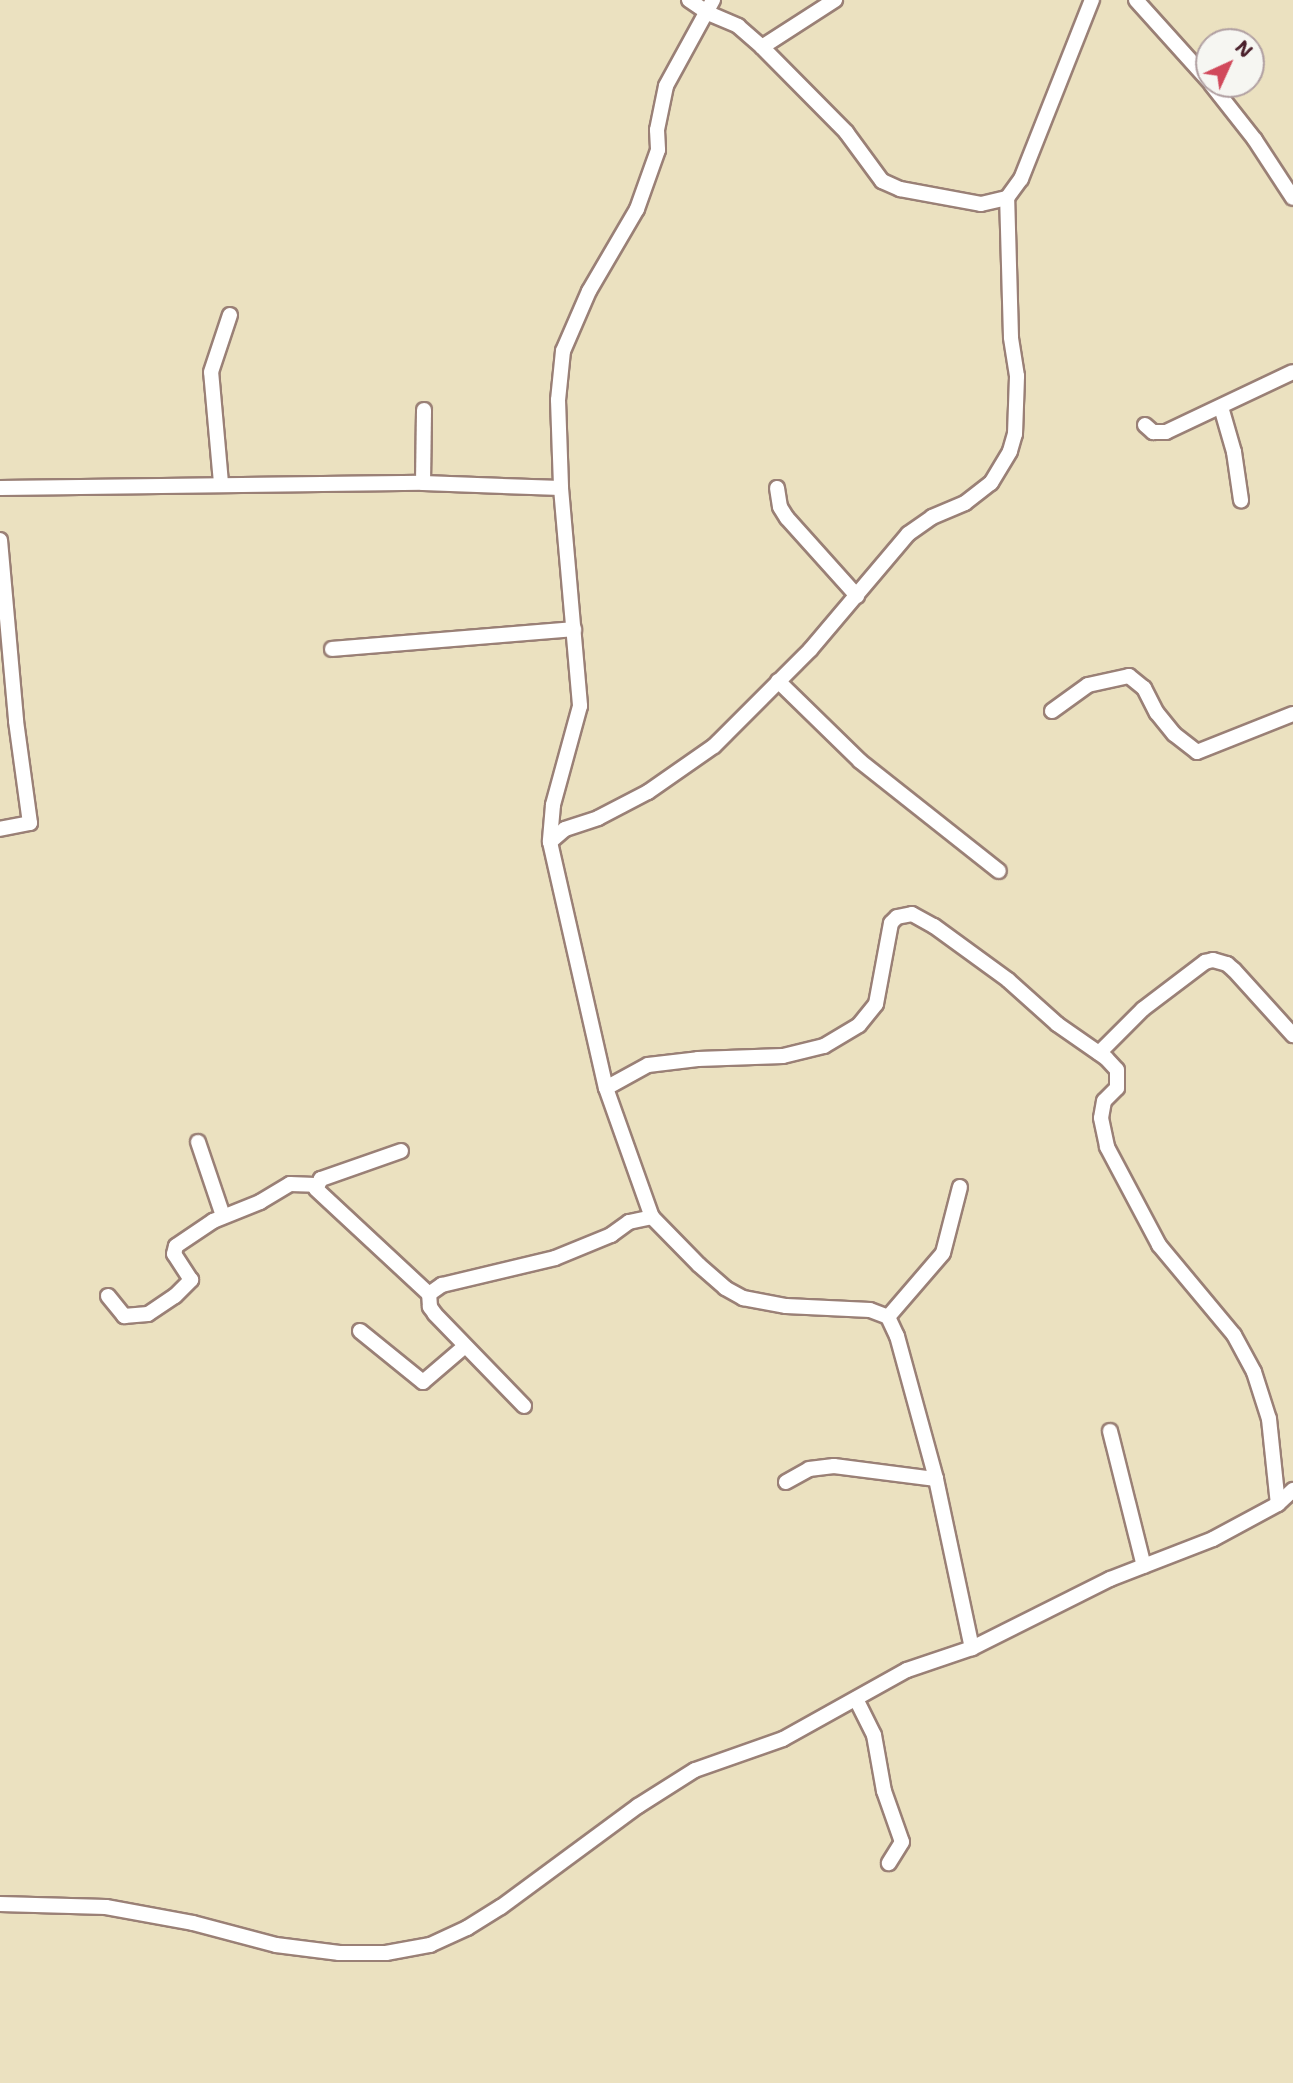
<!DOCTYPE html>
<html>
<head>
<meta charset="utf-8">
<style>
	body { margin:0 }
	#map { position:relative; width:1293px; height:2083px; overflow:hidden; background:#ebe1c0; font-family:"Shantell Sans",sans-serif }
	div>[style] { position:absolute }
	.roads { filter:drop-shadow(2px 0 #9a8076) drop-shadow(-2px 0 #9a8076) drop-shadow(0 2px #9a8076) drop-shadow(0 -2px #9a8076) }
	.street>* { height:14px; margin:-7px; padding:0 7px; transform-origin:7px; border-radius:7px; background:#fff }
	span { translate:-50% -50%; white-space:nowrap; text-align:center; line-height:1.15; -webkit-text-stroke:6px #f6f6f2; paint-order:stroke }
	.north { position:absolute; left:1195px; top:28px; width:70px; height:70px; box-sizing:border-box; background:#f6f6f2; border:2px solid #b1a0a2; border-radius:50%; rotate:45deg; font-size:19px; font-weight:700; line-height:28px; text-align:center; color:#4a1f2b }
	.north::after { content:''; display:block; margin:auto; width:24px; height:32px; background:#d1495b; clip-path:polygon(50% 0,100% 100%,50% 72%,0 100%) }
</style>
</head>
<body>
<div id="map">
	<div class="roads">
		<div class="street">
			<div style="left:689px;top:0;width:23px;rotate:34deg"></div>
			<div style="left:708px;top:13px;width:33px;rotate:23deg"></div>
			<div style="left:738px;top:26px;width:32px;rotate:41deg"></div>
			<div style="left:762px;top:47px;width:120px;rotate:45.3deg"></div>
			<div style="left:846px;top:132px;width:61px;rotate:53.7deg"></div>
			<div style="left:882px;top:181px;width:20px;rotate:24deg"></div>
			<div style="left:900px;top:189px;width:82px;rotate:10.5deg"></div>
			<div style="left:981px;top:204px;width:27px;rotate:-13deg"></div>
			<div style="left:1007px;top:198px;width:24px;rotate:-54deg"></div>
			<div style="left:1021px;top:179px;width:193px;rotate:-68.4deg"></div>
			<div style="left:713px;top:0;width:98px;rotate:118.7deg"></div>
			<div style="left:666px;top:86px;width:45px;rotate:101.6deg"></div>
			<div style="left:657px;top:130px;width:20px;rotate:87deg"></div>
			<div style="left:658px;top:150px;width:63px;rotate:109.6deg"></div>
			<div style="left:637px;top:209px;width:95px;rotate:120.3deg"></div>
			<div style="left:589px;top:291px;width:65px;rotate:113.4deg"></div>
			<div style="left:563px;top:351px;width:49px;rotate:95.8deg"></div>
			<div style="left:558px;top:400px;width:88px;rotate:88deg"></div>
			<div style="left:561px;top:488px;width:219px;rotate:85deg"></div>
			<div style="left:580px;top:706px;width:103px;rotate:105.3deg"></div>
			<div style="left:553px;top:805px;width:37px;rotate:95deg"></div>
			<div style="left:550px;top:842px;width:252px;rotate:77.2deg"></div>
			<div style="left:606px;top:1088px;width:137px;rotate:70.4deg"></div>
			<div style="left:652px;top:1217px;width:67px;rotate:45.6deg"></div>
			<div style="left:699px;top:1265px;width:35px;rotate:41deg"></div>
			<div style="left:725px;top:1288px;width:21px;rotate:29deg"></div>
			<div style="left:743px;top:1298px;width:44px;rotate:10.5deg"></div>
			<div style="left:786px;top:1306px;width:84px;rotate:2.7deg"></div>
			<div style="left:870px;top:1310px;width:19px;rotate:21deg"></div>
			<div style="left:888px;top:1317px;width:21px;rotate:65deg"></div>
			<div style="left:897px;top:1336px;width:148px;rotate:74.7deg"></div>
			<div style="left:936px;top:1479px;width:173px;rotate:78deg"></div>
			<div style="left:1136px;top:0;width:109px;rotate:48deg"></div>
			<div style="left:762px;top:47px;width:87px;rotate:-32.8deg"></div>
			<div style="left:1211px;top:84px;width:71px;rotate:51.8deg"></div>
			<div style="left:1255px;top:140px;width:69px;rotate:56.8deg"></div>
			<div style="left:1221px;top:407px;width:47px;rotate:73.9deg"></div>
			<div style="left:1234px;top:452px;width:49px;rotate:81.7deg"></div>
			<div style="left:1145px;top:425px;width:11px;rotate:41deg"></div>
			<div style="left:1153px;top:432px;width:13px"></div>
			<div style="left:1166px;top:432px;width:140px;rotate:-25.3deg"></div>
			<div style="left:221px;top:483px;width:111px;rotate:-95.1deg"></div>
			<div style="left:211px;top:372px;width:60px;rotate:-71.6deg"></div>
			<div style="left:423px;top:483px;width:73px;rotate:-89.2deg"></div>
			<div style="left:0;top:488px;width:423px;rotate:-0.7deg"></div>
			<div style="left:423px;top:483px;width:138px;rotate:2.1deg"></div>
			<div style="left:777px;top:488px;width:19px;rotate:81deg"></div>
			<div style="left:780px;top:507px;width:13px;rotate:58deg"></div>
			<div style="left:787px;top:518px;width:105px;rotate:48.1deg"></div>
			<div style="left:0;top:540px;width:182px;rotate:84.9deg"></div>
			<div style="left:16px;top:721px;width:103px;rotate:82.2deg"></div>
			<div style="left:30px;top:823px;width:31px;rotate:169deg"></div>
			<div style="left:332px;top:649px;width:243px;rotate:-4.7deg"></div>
			<div style="left:778px;top:681px;width:115px;rotate:44.3deg"></div>
			<div style="left:860px;top:761px;width:177px;rotate:38.4deg"></div>
			<div style="left:1052px;top:711px;width:44px;rotate:-35.8deg"></div>
			<div style="left:1088px;top:685px;width:42px;rotate:-12.4deg"></div>
			<div style="left:1129px;top:676px;width:19px;rotate:39deg"></div>
			<div style="left:1144px;top:688px;width:28px;rotate:63deg"></div>
			<div style="left:1157px;top:713px;width:27px;rotate:51deg"></div>
			<div style="left:1174px;top:734px;width:29px;rotate:38deg"></div>
			<div style="left:1197px;top:752px;width:103px;rotate:-21.6deg"></div>
			<div style="left:550px;top:842px;width:20px;rotate:-41deg"></div>
			<div style="left:565px;top:829px;width:35px;rotate:-18deg"></div>
			<div style="left:598px;top:818px;width:56px;rotate:-27.5deg"></div>
			<div style="left:648px;top:792px;width:80px;rotate:-34.9deg"></div>
			<div style="left:714px;top:746px;width:136px;rotate:-45deg"></div>
			<div style="left:810px;top:650px;width:152px;rotate:-49.8deg"></div>
			<div style="left:908px;top:534px;width:29px;rotate:-35deg"></div>
			<div style="left:932px;top:517px;width:36px;rotate:-23deg"></div>
			<div style="left:965px;top:503px;width:33px;rotate:-38deg"></div>
			<div style="left:991px;top:483px;width:37px;rotate:-59deg"></div>
			<div style="left:1010px;top:451px;width:18px;rotate:-74deg"></div>
			<div style="left:1015px;top:434px;width:58px;rotate:-88deg"></div>
			<div style="left:1017px;top:376px;width:39px;rotate:-99deg"></div>
			<div style="left:1011px;top:337px;width:139px;rotate:-91.6deg"></div>
			<div style="left:1099px;top:1053px;width:62px;rotate:-45deg"></div>
			<div style="left:1143px;top:1009px;width:78px;rotate:-37.2deg"></div>
			<div style="left:1205px;top:962px;width:8px;rotate:-14deg"></div>
			<div style="left:1213px;top:960px;width:15px;rotate:16deg"></div>
			<div style="left:1227px;top:964px;width:9px;rotate:41deg"></div>
			<div style="left:1234px;top:970px;width:88px;rotate:47.8deg"></div>
			<div style="left:606px;top:1088px;width:48px;rotate:-28.7deg"></div>
			<div style="left:648px;top:1065px;width:50px;rotate:-6.8deg"></div>
			<div style="left:698px;top:1059px;width:85px;rotate:-2deg"></div>
			<div style="left:783px;top:1056px;width:42px;rotate:-13.7deg"></div>
			<div style="left:824px;top:1046px;width:41px;rotate:-31deg"></div>
			<div style="left:859px;top:1025px;width:27px;rotate:-51deg"></div>
			<div style="left:876px;top:1004px;width:82px;rotate:-79.5deg"></div>
			<div style="left:891px;top:923px;width:8px;rotate:-45deg"></div>
			<div style="left:897px;top:917px;width:15px;rotate:-11deg"></div>
			<div style="left:912px;top:914px;width:25px;rotate:29deg"></div>
			<div style="left:934px;top:926px;width:92px;rotate:36.1deg"></div>
			<div style="left:1008px;top:980px;width:66px;rotate:41.9deg"></div>
			<div style="left:1057px;top:1024px;width:60px;rotate:34.8deg"></div>
			<div style="left:1106px;top:1058px;width:16px;rotate:47deg"></div>
			<div style="left:1117px;top:1070px;width:18px;rotate:90deg"></div>
			<div style="left:1117px;top:1088px;width:18px;rotate:135deg"></div>
			<div style="left:1104px;top:1101px;width:17px;rotate:100deg"></div>
			<div style="left:1101px;top:1118px;width:30px;rotate:78deg"></div>
			<div style="left:1107px;top:1147px;width:111px;rotate:62deg"></div>
			<div style="left:1159px;top:1245px;width:117px;rotate:50.2deg"></div>
			<div style="left:1234px;top:1335px;width:42px;rotate:61.6deg"></div>
			<div style="left:1254px;top:1372px;width:49px;rotate:72.3deg"></div>
			<div style="left:1269px;top:1419px;width:85px;rotate:84deg"></div>
			<div style="left:198px;top:1142px;width:78px;rotate:71.3deg"></div>
			<div style="left:401px;top:1151px;width:85px;rotate:160.7deg"></div>
			<div style="left:321px;top:1179px;width:11px;rotate:117deg"></div>
			<div style="left:316px;top:1189px;width:154px;rotate:42.9deg"></div>
			<div style="left:108px;top:1296px;width:26px;rotate:51deg"></div>
			<div style="left:124px;top:1316px;width:24px;rotate:-5deg"></div>
			<div style="left:148px;top:1314px;width:32px;rotate:-34deg"></div>
			<div style="left:175px;top:1296px;width:23px;rotate:-45deg"></div>
			<div style="left:191px;top:1280px;width:31px;rotate:-123deg"></div>
			<div style="left:174px;top:1254px;width:8px;rotate:-76deg"></div>
			<div style="left:176px;top:1246px;width:45px;rotate:-34deg"></div>
			<div style="left:213px;top:1221px;width:51px;rotate:-22deg"></div>
			<div style="left:260px;top:1202px;width:35px;rotate:-31deg"></div>
			<div style="left:290px;top:1184px;width:25px;rotate:2deg"></div>
			<div style="left:888px;top:1317px;width:84px;rotate:-49.3deg"></div>
			<div style="left:943px;top:1253px;width:68px;rotate:-75.6deg"></div>
			<div style="left:360px;top:1331px;width:81px;rotate:39deg"></div>
			<div style="left:423px;top:1382px;width:55px;rotate:-40.6deg"></div>
			<div style="left:524px;top:1406px;width:128px;rotate:-134.1deg"></div>
			<div style="left:435px;top:1314px;width:9px;rotate:-126deg"></div>
			<div style="left:430px;top:1307px;width:13px;rotate:-94deg"></div>
			<div style="left:429px;top:1294px;width:16px;rotate:-35deg"></div>
			<div style="left:442px;top:1285px;width:116px;rotate:-13.4deg"></div>
			<div style="left:555px;top:1258px;width:61px;rotate:-22.3deg"></div>
			<div style="left:611px;top:1235px;width:22px;rotate:-36deg"></div>
			<div style="left:629px;top:1222px;width:24px;rotate:-12deg"></div>
			<div style="left:1110px;top:1431px;width:139px;rotate:75.9deg"></div>
			<div style="left:786px;top:1482px;width:26px;rotate:-29deg"></div>
			<div style="left:809px;top:1469px;width:25px;rotate:-7deg"></div>
			<div style="left:834px;top:1466px;width:103px;rotate:7.3deg"></div>
			<div style="left:856px;top:1699px;width:40px;rotate:63.4deg"></div>
			<div style="left:874px;top:1735px;width:57px;rotate:79.9deg"></div>
			<div style="left:884px;top:1791px;width:54px;rotate:70.6deg"></div>
			<div style="left:902px;top:1842px;width:25px;rotate:122deg"></div>
			<div style="left:0;top:1904px;width:106px;rotate:1.6deg"></div>
			<div style="left:106px;top:1907px;width:88px;rotate:10.4deg"></div>
			<div style="left:193px;top:1923px;width:86px;rotate:14.8deg"></div>
			<div style="left:276px;top:1945px;width:64px;rotate:7.2deg"></div>
			<div style="left:339px;top:1953px;width:47px"></div>
			<div style="left:386px;top:1953px;width:45px;rotate:-10.3deg"></div>
			<div style="left:430px;top:1945px;width:41px;rotate:-24.7deg"></div>
			<div style="left:467px;top:1928px;width:40px;rotate:-32deg"></div>
			<div style="left:501px;top:1907px;width:170px;rotate:-36.4deg"></div>
			<div style="left:638px;top:1806px;width:67px;rotate:-32.3deg"></div>
			<div style="left:695px;top:1770px;width:93px;rotate:-19.4deg"></div>
			<div style="left:783px;top:1739px;width:142px;rotate:-29.1deg"></div>
			<div style="left:907px;top:1670px;width:69px;rotate:-18.7deg"></div>
			<div style="left:972px;top:1648px;width:154px;rotate:-26.6deg"></div>
			<div style="left:1110px;top:1579px;width:110px;rotate:-21.2deg"></div>
			<div style="left:1213px;top:1539px;width:74px;rotate:-28.3deg"></div>
			<div style="left:1278px;top:1504px;width:21px;rotate:-43deg"></div>
		</div>
	</div>
	<div class="north">N</div>
</div>
</body>
</html>
